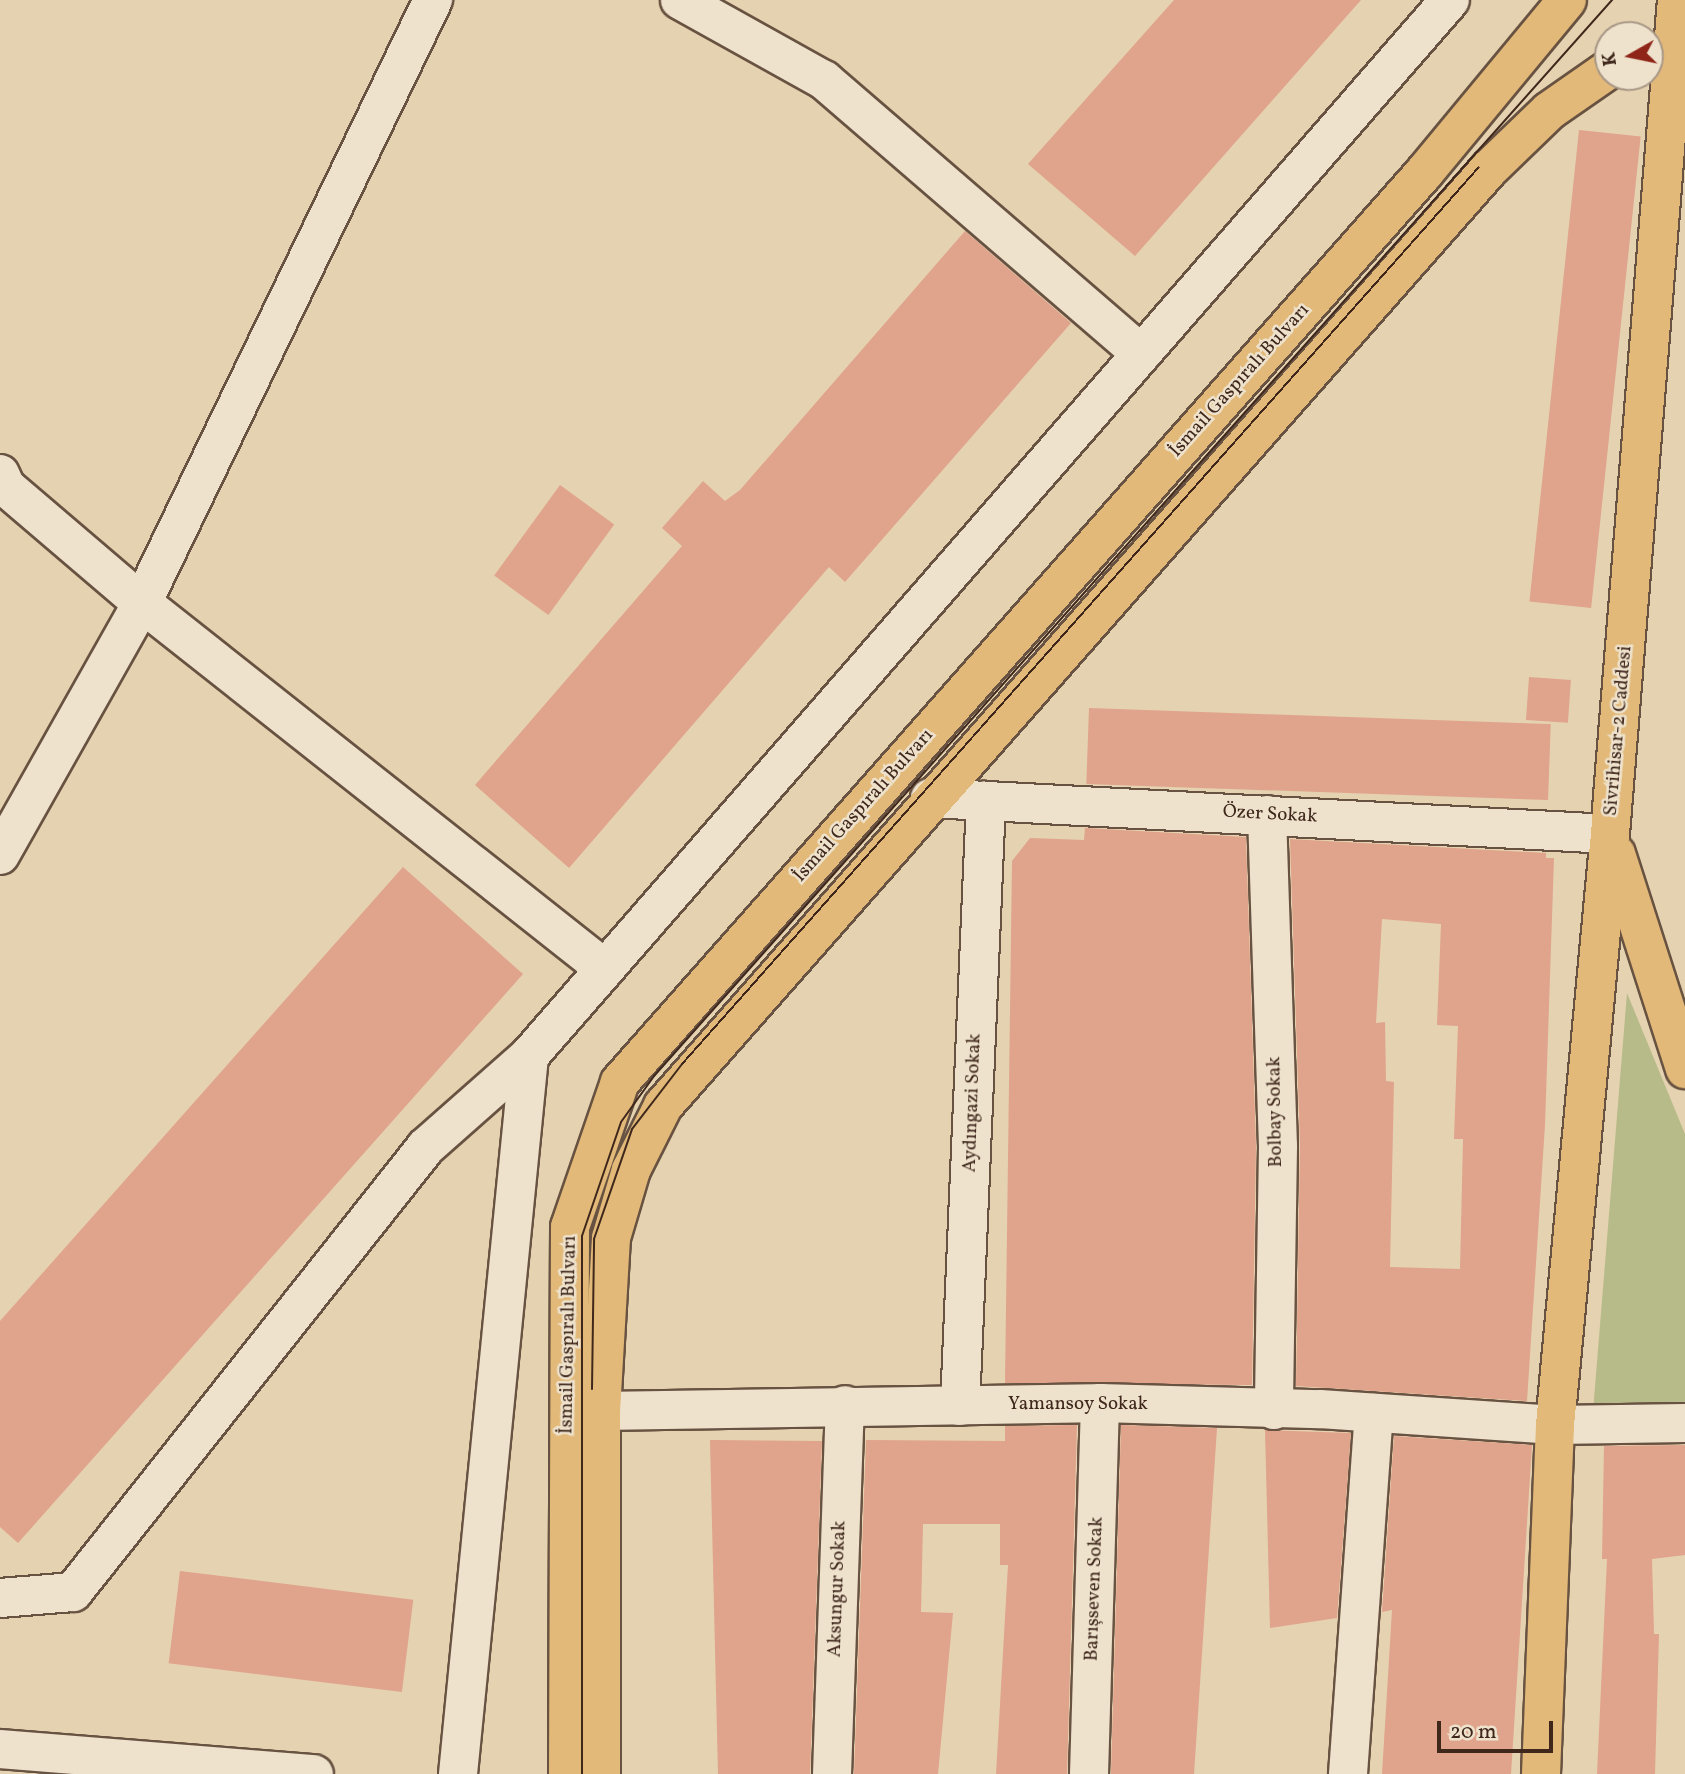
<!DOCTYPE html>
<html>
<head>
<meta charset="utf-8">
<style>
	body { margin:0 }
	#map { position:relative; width:1685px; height:1774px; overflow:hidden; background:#e5d2b0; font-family:Vollkorn,serif }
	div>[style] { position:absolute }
	.green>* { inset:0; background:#b7bb8a }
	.building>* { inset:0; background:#e0a38c; transform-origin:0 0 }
	.roads { filter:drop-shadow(2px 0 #685241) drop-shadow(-2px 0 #685241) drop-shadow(0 2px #685241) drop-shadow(0 -2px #685241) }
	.minor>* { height:38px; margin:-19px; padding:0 19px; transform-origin:19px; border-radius:19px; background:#eee2cc }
	.major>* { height:38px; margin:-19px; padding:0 19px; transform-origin:19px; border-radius:19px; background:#e2b978 }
	.tram>* { height:2px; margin:-1px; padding:0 1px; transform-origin:1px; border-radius:1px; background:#3f271c }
	span { translate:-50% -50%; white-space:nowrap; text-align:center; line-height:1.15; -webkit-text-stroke:5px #eee2cc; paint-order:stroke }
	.street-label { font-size:19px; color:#3f271c }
	.north { position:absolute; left:1594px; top:21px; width:70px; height:70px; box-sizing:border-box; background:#eee2cc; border:2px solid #a89786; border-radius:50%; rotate:261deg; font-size:19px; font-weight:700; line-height:28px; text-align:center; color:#3f271c }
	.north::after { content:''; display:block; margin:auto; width:24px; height:32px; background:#8f2418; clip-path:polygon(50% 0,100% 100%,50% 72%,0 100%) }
	.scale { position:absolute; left:1437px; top:1721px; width:116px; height:32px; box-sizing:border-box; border:4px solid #3f271c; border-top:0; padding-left:9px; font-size:21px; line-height:24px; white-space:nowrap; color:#3f271c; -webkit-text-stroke:5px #eee2cc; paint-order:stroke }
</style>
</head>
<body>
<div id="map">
	<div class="green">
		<div style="clip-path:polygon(1627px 993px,1685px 1134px,1685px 1408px,1593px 1411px)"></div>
	</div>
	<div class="building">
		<div style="clip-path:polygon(1174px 0,1361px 0,1135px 256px,1028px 164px)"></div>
		<div style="left:1579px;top:130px;width:62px;height:474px;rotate:6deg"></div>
		<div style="clip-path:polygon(965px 231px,1071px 323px,845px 582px,829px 567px,569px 868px,475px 785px,682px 546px,662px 528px,703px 481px,725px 501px,740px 490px)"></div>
		<div style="left:560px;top:485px;width:67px;height:112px;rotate:36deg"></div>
		<div style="left:1529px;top:677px;width:42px;height:43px;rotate:4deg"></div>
		<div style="left:1089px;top:708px;width:462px;height:76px;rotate:2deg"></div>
		<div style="clip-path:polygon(1085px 828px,1246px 837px,1256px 1146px,1252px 1385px,1005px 1383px,1012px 861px,1030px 838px,1084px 840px)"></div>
		<div style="clip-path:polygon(evenodd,1290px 839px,1546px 853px,1546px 858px,1554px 858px,1545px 1125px,1527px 1401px,1296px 1386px,1300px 1145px,1290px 839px,1382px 919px,1441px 924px,1437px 1025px,1458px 1026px,1454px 1139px,1463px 1139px,1460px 1269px,1390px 1267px,1394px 1082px,1386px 1081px,1385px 1022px,1376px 1023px,1382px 919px)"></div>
		<div style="clip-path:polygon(403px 867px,523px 974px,18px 1543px,0 1527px,0 1321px)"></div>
		<div style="clip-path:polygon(1077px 1425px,1067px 1774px,996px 1774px,1008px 1565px,1000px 1565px,1000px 1524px,923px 1524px,921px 1612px,953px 1613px,938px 1774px,854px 1774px,866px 1440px,1005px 1441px,1005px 1426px)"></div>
		<div style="clip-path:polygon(1121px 1425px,1217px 1428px,1194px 1774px,1111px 1774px)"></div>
		<div style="clip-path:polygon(1265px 1430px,1351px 1433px,1337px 1618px,1270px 1628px)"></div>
		<div style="clip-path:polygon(1394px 1436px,1532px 1445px,1511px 1774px,1382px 1774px,1392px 1610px,1382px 1612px)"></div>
		<div style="clip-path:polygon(710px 1440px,822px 1441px,810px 1774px,718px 1774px)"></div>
		<div style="clip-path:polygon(1685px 1445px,1685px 1555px,1652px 1559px,1654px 1634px,1659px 1634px,1655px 1774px,1597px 1774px,1607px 1559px,1602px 1559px,1604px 1446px)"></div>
		<div style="left:180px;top:1571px;width:235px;height:93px;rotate:7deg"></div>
	</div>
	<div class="roads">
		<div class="minor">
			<div style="left:680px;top:0;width:165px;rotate:29.1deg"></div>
			<div style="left:824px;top:80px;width:419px;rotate:40.8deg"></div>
			<div style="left:0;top:474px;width:14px;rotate:65deg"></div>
			<div style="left:6px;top:487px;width:179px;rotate:40.5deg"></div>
			<div style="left:142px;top:603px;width:590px;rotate:38.33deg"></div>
			<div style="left:930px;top:798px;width:681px;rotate:3.03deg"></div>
			<div style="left:1267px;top:815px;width:331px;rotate:88.1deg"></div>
			<div style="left:1278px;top:1146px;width:264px;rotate:90.9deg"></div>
			<div style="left:0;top:855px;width:289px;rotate:-60.6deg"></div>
			<div style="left:142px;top:603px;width:670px;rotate:-64.24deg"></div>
			<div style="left:960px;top:1406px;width:606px;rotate:-87.54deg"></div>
			<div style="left:601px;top:1411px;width:499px;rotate:-0.9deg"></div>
			<div style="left:1100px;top:1403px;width:220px;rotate:1.6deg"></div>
			<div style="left:1320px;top:1409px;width:236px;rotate:3.9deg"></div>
			<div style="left:1555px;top:1425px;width:130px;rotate:-0.9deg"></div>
			<div style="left:0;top:1598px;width:73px;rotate:-4.7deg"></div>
			<div style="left:73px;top:1592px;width:568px;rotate:-51.58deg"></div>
			<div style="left:426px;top:1147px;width:137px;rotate:-41.5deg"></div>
			<div style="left:0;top:1749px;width:315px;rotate:4.6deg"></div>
			<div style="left:458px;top:1774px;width:722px;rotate:-84.35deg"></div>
			<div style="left:529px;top:1056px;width:1401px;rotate:-48.91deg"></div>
			<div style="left:832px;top:1774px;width:369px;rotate:-88deg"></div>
			<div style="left:1089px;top:1774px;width:371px;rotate:-88.3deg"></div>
			<div style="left:1348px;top:1774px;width:362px;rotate:-85.9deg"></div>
		</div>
		<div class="major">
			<div style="left:1616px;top:854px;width:226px;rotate:72.2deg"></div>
			<div style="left:568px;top:1774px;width:547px;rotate:-89.79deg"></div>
			<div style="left:570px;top:1227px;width:153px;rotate:-71deg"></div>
			<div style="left:620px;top:1082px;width:1214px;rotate:-48.51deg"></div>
			<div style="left:1424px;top:173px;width:224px;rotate:-50.4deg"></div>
			<div style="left:601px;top:1774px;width:363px;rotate:-90deg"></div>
			<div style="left:601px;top:1411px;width:173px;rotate:-86.7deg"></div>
			<div style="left:611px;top:1238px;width:71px;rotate:-73.6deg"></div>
			<div style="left:631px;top:1170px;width:72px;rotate:-63.4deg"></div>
			<div style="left:663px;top:1106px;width:1249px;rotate:-48.6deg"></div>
			<div style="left:1489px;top:169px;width:83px;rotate:-44deg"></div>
			<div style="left:1549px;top:111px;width:72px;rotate:-34.8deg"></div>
			<div style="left:1541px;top:1774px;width:349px;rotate:-87.7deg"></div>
			<div style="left:1555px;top:1425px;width:594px;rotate:-84.68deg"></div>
			<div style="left:1610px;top:834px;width:837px;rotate:-85.41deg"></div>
		</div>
	</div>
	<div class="tram">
		<div style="left:592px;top:1389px;width:150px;rotate:-89.2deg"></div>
		<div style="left:594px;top:1239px;width:116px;rotate:-70.9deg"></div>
		<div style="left:632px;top:1129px;width:82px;rotate:-52.4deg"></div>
		<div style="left:682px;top:1064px;width:1199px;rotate:-48.38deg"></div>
		<div style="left:582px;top:1774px;width:538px;rotate:-90deg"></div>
		<div style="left:582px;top:1236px;width:120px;rotate:-71.1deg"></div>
		<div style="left:621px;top:1122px;width:57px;rotate:-54.3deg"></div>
		<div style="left:654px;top:1076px;width:1441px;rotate:-48.32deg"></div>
	</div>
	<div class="street-label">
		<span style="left:1240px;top:381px;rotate:-48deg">İsmail Gaspıralı Bulvarı</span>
		<span style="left:1619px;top:731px;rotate:-85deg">Sivrihisar-2 Caddesi</span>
		<span style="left:864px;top:806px;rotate:-48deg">İsmail Gaspıralı Bulvarı</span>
		<span style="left:1270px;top:815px;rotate:3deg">Özer Sokak</span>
		<span style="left:973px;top:1103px;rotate:-88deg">Aydıngazi Sokak</span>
		<span style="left:1276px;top:1112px;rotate:-91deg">Bolbay Sokak</span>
		<span style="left:569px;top:1335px;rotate:-89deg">İsmail Gaspıralı Bulvarı</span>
		<span style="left:1078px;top:1405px">Yamansoy Sokak</span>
		<span style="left:838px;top:1589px;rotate:-88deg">Aksungur Sokak</span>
		<span style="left:1095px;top:1589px;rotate:-88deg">Barışseven Sokak</span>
	</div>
	<div class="north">K</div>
	<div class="scale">20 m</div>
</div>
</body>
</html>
